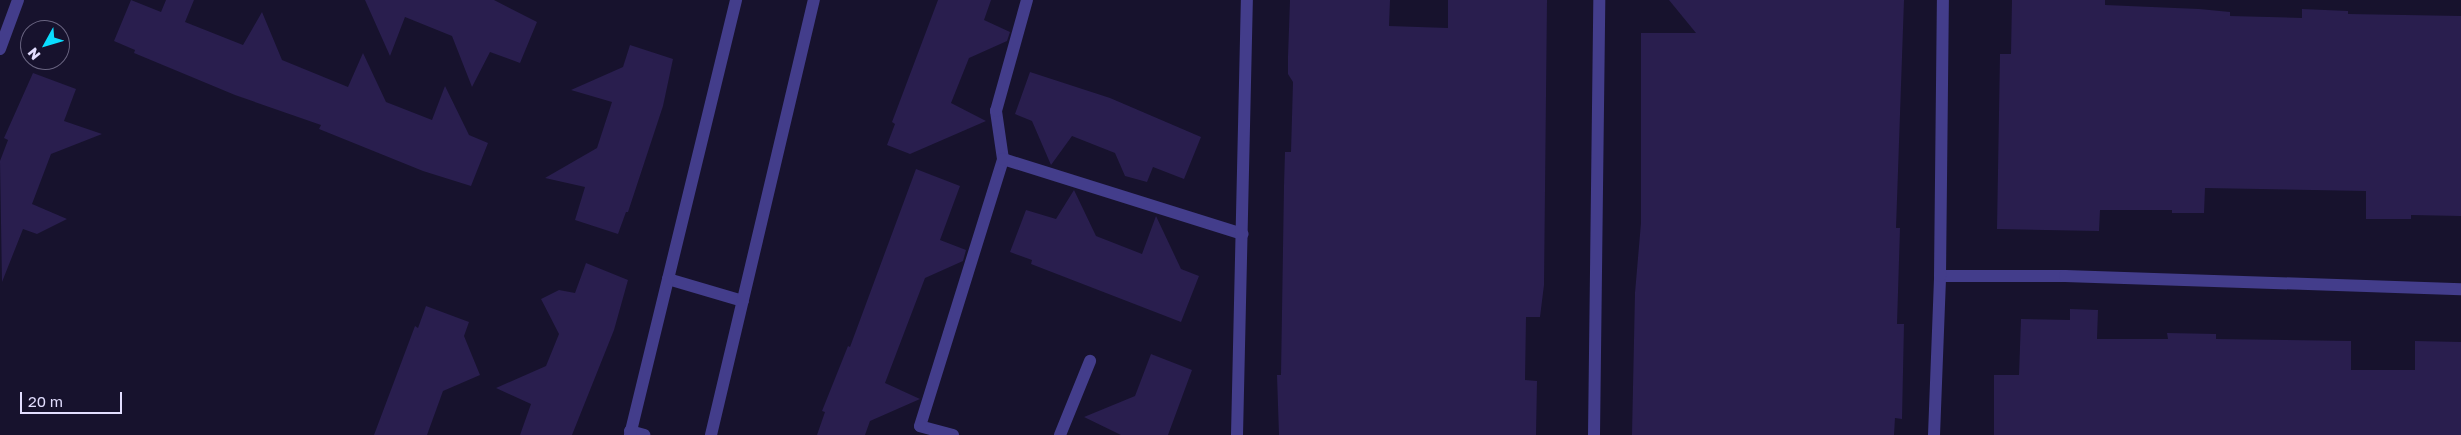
<!DOCTYPE html>
<html>
<head>
<meta charset="utf-8">
<style>
	body { margin:0 }
	#map { position:relative; width:2461px; height:435px; overflow:hidden; background:#17122d; font-family:"Golos Text",sans-serif }
	div>[style] { position:absolute }
	.building>* { inset:0; background:#291e4e }
	.street>* { height:12px; margin:-6px; padding:0 6px; transform-origin:6px; border-radius:6px; background:#433d8b }
	span { translate:-50% -50%; white-space:nowrap; text-align:center; line-height:1.15; -webkit-text-stroke:5px #17122d; paint-order:stroke }
	.north { position:absolute; left:20px; top:20px; width:50px; height:50px; box-sizing:border-box; background:#17122d; border:1px solid #696481; border-radius:50%; rotate:231deg; font-size:14px; font-weight:700; line-height:20px; text-align:center; color:#e3deff }
	.north::after { content:''; display:block; margin:auto; width:18px; height:22px; background:#0addfe; clip-path:polygon(50% 0,100% 100%,50% 72%,0 100%) }
	.scale { position:absolute; left:20px; top:392px; width:102px; height:22px; box-sizing:border-box; border:2px solid #e3deff; border-top:0; padding-left:6px; font-size:15px; line-height:18px; white-space:nowrap; color:#e3deff; -webkit-text-stroke:4px #17122d; paint-order:stroke }
</style>
</head>
<body>
<div id="map">
	<div class="building">
		<div style="clip-path:polygon(131px 0,161px 12px,166px 0,194px 0,185px 22px,243px 45px,262px 12px,282px 60px,348px 87px,363px 53px,386px 102px,432px 120px,445px 86px,469px 135px,488px 143px,471px 186px,423px 171px,319px 129px,321px 125px,235px 95px,134px 53px,135px 50px,114px 41px)"></div>
		<div style="clip-path:polygon(365px 0,494px 0,537px 22px,520px 63px,490px 52px,472px 87px,452px 36px,405px 17px,390px 56px)"></div>
		<div style="clip-path:polygon(938px 0,991px 0,984px 20px,1010px 32px,1007px 41px,969px 58px,951px 103px,986px 121px,910px 154px,887px 145px,895px 124px,892px 122px)"></div>
		<div style="clip-path:polygon(1290px 0,1390px 0,1389px 26px,1448px 28px,1448px 0,1547px 0,1544px 285px,1540px 317px,1526px 317px,1525px 380px,1537px 381px,1536px 435px,1279px 435px,1277px 375px,1281px 375px,1284px 186px,1285px 152px,1291px 152px,1293px 82px,1288px 74px,1288px 57px)"></div>
		<div style="clip-path:polygon(1669px 0,1904px 0,1896px 228px,1900px 228px,1897px 324px,1904px 324px,1902px 419px,1895px 418px,1894px 435px,1632px 435px,1635px 293px,1641px 223px,1641px 33px,1696px 33px)"></div>
		<div style="clip-path:polygon(2012px 0,2105px 0,2105px 5px,2199px 9px,2230px 12px,2230px 16px,2302px 18px,2302px 9px,2348px 11px,2348px 14px,2461px 16px,2461px 216px,2411px 215px,2411px 219px,2366px 219px,2366px 191px,2205px 188px,2204px 213px,2172px 213px,2172px 210px,2100px 210px,2099px 231px,1997px 229px,2000px 54px,2011px 54px)"></div>
		<div style="clip-path:polygon(630px 45px,673px 59px,663px 106px,628px 212px,626px 212px,618px 234px,575px 220px,585px 187px,545px 178px,597px 148px,612px 102px,571px 90px,623px 67px)"></div>
		<div style="clip-path:polygon(1030px 72px,1110px 98px,1201px 137px,1184px 179px,1153px 167px,1147px 182px,1125px 176px,1115px 153px,1072px 136px,1051px 165px,1032px 121px,1015px 114px)"></div>
		<div style="clip-path:polygon(33px 73px,76px 89px,64px 121px,102px 134px,51px 154px,32px 204px,67px 219px,37px 234px,23px 229px,2px 282px,0 161px,8px 140px,4px 138px)"></div>
		<div style="clip-path:polygon(916px 169px,960px 186px,940px 240px,966px 250px,963px 261px,925px 278px,885px 383px,920px 399px,870px 421px,865px 435px,817px 435px,825px 412px,822px 411px,848px 346px,850px 347px)"></div>
		<div style="clip-path:polygon(1074px 190px,1096px 236px,1142px 254px,1156px 216px,1181px 269px,1199px 276px,1181px 322px,1031px 264px,1032px 260px,1010px 252px,1026px 210px,1056px 219px)"></div>
		<div style="clip-path:polygon(586px 263px,628px 280px,614px 330px,572px 435px,520px 435px,531px 404px,496px 388px,546px 366px,559px 334px,541px 299px,559px 290px,575px 293px)"></div>
		<div style="clip-path:polygon(426px 306px,469px 322px,464px 336px,480px 375px,443px 391px,427px 435px,374px 435px,415px 326px,418px 328px)"></div>
		<div style="clip-path:polygon(2070px 309px,2098px 310px,2097px 339px,2168px 339px,2167px 333px,2216px 334px,2216px 339px,2351px 341px,2351px 370px,2415px 370px,2415px 341px,2461px 342px,2461px 435px,1994px 435px,1994px 375px,2019px 375px,2021px 319px,2070px 320px)"></div>
		<div style="clip-path:polygon(1151px 354px,1192px 370px,1168px 435px,1121px 435px,1084px 417px,1135px 396px)"></div>
	</div>
	<div class="street">
		<div style="left:0;top:49px;width:52px;rotate:-69.8deg"></div>
		<div style="left:1003px;top:159px;width:49px;rotate:-98.3deg"></div>
		<div style="left:996px;top:111px;width:115px;rotate:-74.4deg"></div>
		<div style="left:1940px;top:276px;width:125px"></div>
		<div style="left:2065px;top:276px;width:396px;rotate:1.9deg"></div>
		<div style="left:668px;top:279px;width:78px;rotate:16.3deg"></div>
		<div style="left:630px;top:431px;width:15px;rotate:16deg"></div>
		<div style="left:630px;top:435px;width:448px;rotate:-76.3deg"></div>
		<div style="left:711px;top:435px;width:447px;rotate:-76.7deg"></div>
		<div style="left:953px;top:435px;width:34px;rotate:-165deg"></div>
		<div style="left:920px;top:426px;width:280px;rotate:-72.7deg"></div>
		<div style="left:1003px;top:159px;width:251px;rotate:17.4deg"></div>
		<div style="left:1060px;top:435px;width:80px;rotate:-67.9deg"></div>
		<div style="left:1237px;top:435px;width:435px;rotate:-88.7deg"></div>
		<div style="left:1594px;top:435px;width:435px;rotate:-89.3deg"></div>
		<div style="left:1934px;top:435px;width:159px;rotate:-87.8deg"></div>
		<div style="left:1940px;top:276px;width:276px;rotate:-89.4deg"></div>
	</div>
	<div class="north">N</div>
	<div class="scale">20 m</div>
</div>
</body>
</html>
